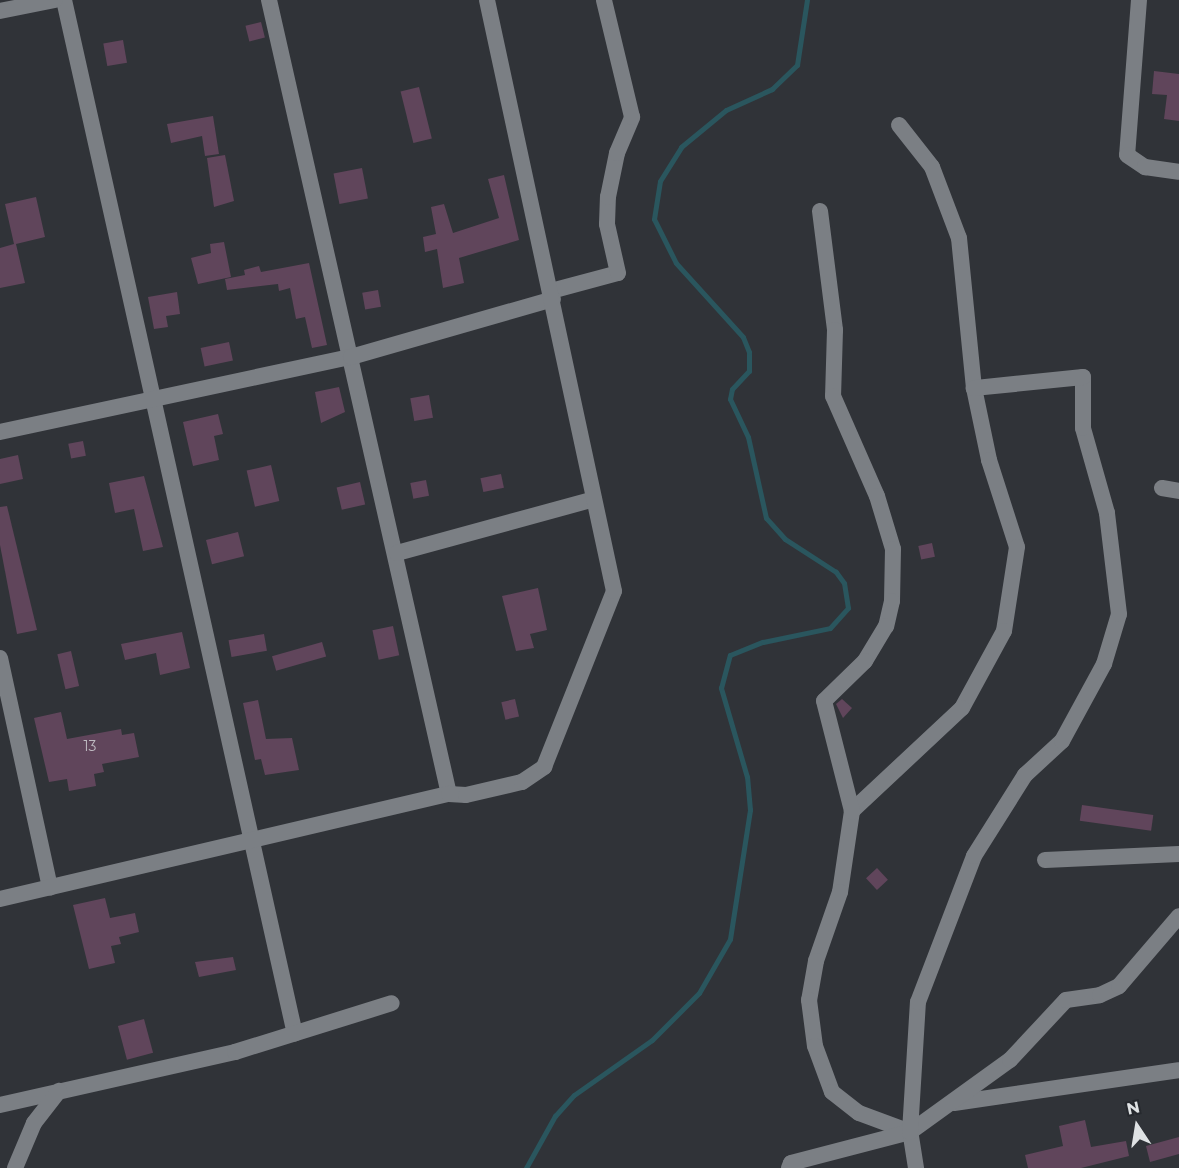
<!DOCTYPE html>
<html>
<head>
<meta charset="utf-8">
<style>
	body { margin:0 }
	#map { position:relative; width:1179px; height:1168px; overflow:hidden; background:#303338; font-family:Montserrat,sans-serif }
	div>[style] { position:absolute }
	.stream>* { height:5px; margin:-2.5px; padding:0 2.5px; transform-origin:2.5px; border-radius:2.5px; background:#2a565e }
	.building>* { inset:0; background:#60455b; transform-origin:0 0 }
	.minor>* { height:16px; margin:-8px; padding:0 8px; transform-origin:8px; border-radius:8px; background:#7b7f84 }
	span { translate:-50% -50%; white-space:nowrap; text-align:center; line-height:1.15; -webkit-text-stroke:5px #26292e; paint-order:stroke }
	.number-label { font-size:14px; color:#bfbbc2 }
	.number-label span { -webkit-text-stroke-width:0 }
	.north { position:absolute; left:1107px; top:1096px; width:60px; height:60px; -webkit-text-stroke:4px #26292e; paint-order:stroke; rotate:348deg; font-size:16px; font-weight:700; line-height:24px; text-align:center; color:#dfe2e4 }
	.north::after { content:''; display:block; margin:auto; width:21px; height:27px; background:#dfe2e4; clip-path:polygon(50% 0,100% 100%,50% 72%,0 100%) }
</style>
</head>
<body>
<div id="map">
	<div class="stream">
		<div style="left:526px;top:1168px;width:60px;rotate:-60.9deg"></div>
		<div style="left:555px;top:1116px;width:28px;rotate:-48deg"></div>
		<div style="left:574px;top:1095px;width:95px;rotate:-35.2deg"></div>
		<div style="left:652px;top:1040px;width:66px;rotate:-45deg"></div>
		<div style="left:699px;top:993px;width:62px;rotate:-60.1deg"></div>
		<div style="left:730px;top:939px;width:131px;rotate:-81.2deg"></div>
		<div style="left:750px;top:810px;width:33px;rotate:-95deg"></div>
		<div style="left:747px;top:777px;width:93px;rotate:-106.3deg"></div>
		<div style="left:721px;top:688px;width:34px;rotate:-75deg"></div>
		<div style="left:730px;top:655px;width:35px;rotate:-22deg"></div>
		<div style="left:763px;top:642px;width:68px;rotate:-11.8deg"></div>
		<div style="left:830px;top:628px;width:27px;rotate:-48deg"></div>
		<div style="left:848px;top:608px;width:25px;rotate:-99deg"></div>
		<div style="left:844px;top:583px;width:14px;rotate:-126deg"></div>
		<div style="left:836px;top:572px;width:61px;rotate:-147.1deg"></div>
		<div style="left:785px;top:539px;width:28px;rotate:-132deg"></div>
		<div style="left:766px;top:518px;width:83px;rotate:-102.5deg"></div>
		<div style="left:748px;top:437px;width:42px;rotate:-115.3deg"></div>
		<div style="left:730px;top:399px;width:10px;rotate:-79deg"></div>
		<div style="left:732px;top:389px;width:25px;rotate:-47deg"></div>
		<div style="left:749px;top:371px;width:19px;rotate:-90deg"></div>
		<div style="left:749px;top:352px;width:16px;rotate:-112deg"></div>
		<div style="left:743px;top:337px;width:100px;rotate:-132.2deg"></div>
		<div style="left:676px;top:263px;width:49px;rotate:-116.6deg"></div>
		<div style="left:654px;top:219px;width:38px;rotate:-81deg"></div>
		<div style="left:660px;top:181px;width:40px;rotate:-58deg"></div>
		<div style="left:681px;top:147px;width:58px;rotate:-39.4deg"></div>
		<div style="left:726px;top:110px;width:51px;rotate:-24.5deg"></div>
		<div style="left:772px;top:89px;width:35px;rotate:-44deg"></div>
		<div style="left:797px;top:65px;width:66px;rotate:-81.3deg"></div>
	</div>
	<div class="building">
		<div style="left:261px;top:22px;width:16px;height:16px;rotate:76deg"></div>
		<div style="left:123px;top:40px;width:23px;height:20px;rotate:80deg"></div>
		<div style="clip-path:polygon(1154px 71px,1179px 74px,1179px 121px,1164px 119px,1167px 95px,1152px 94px)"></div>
		<div style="left:419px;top:87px;width:53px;height:19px;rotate:76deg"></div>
		<div style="clip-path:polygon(213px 116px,219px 154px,205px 156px,202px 136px,171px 143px,167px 124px)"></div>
		<div style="clip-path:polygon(225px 155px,234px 201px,214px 207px,207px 158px)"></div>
		<div style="left:362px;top:168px;width:31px;height:29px;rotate:79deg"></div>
		<div style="clip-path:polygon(504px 175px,519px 240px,459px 258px,464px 283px,443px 288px,437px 249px,425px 252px,423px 237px,436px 234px,431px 207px,444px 204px,453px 233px,499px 218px,488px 179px)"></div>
		<div style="clip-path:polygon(36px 197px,45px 237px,16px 244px,25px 283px,0 288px,0 248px,14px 244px,5px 204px)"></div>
		<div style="clip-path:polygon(224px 242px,231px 277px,198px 284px,191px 258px,211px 253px,210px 244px)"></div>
		<div style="clip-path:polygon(309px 263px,327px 345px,312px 348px,305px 317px,296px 319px,290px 288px,279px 291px,278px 284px,227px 290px,225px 279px,245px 275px,244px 270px,259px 266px,261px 272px)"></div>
		<div style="left:378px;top:290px;width:17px;height:16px;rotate:80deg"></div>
		<div style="clip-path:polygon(177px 292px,180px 314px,166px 316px,168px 327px,154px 329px,148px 297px)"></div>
		<div style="left:229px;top:342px;width:19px;height:29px;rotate:78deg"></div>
		<div style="clip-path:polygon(339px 387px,345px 412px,321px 423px,315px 392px)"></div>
		<div style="left:429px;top:395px;width:23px;height:19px;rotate:80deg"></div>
		<div style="clip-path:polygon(218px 414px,223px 434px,214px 436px,219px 460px,193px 466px,183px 422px)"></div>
		<div style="left:83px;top:441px;width:15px;height:15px;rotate:79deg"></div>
		<div style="clip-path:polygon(18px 455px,23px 479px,0 484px,0 459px)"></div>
		<div style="left:271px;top:465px;width:37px;height:25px;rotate:77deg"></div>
		<div style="left:501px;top:474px;width:14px;height:21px;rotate:78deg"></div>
		<div style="clip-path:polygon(144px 476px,163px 547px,143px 551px,134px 509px,115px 513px,109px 483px)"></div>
		<div style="left:426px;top:480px;width:16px;height:16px;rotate:79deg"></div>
		<div style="left:360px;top:482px;width:23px;height:24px;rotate:77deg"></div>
		<div style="clip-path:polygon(7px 506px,37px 630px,17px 634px,0 545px,0 507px)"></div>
		<div style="left:238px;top:532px;width:25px;height:33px;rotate:76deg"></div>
		<div style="left:932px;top:543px;width:14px;height:14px;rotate:78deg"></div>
		<div style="clip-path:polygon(538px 588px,547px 630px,530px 634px,534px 648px,516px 651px,502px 596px)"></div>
		<div style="left:393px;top:626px;width:30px;height:21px;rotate:78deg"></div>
		<div style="clip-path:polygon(182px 632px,190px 668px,160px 675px,156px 653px,125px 660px,121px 644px)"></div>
		<div style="left:264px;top:634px;width:17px;height:36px;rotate:80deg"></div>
		<div style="left:322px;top:642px;width:15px;height:52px;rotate:74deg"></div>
		<div style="left:71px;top:651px;width:36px;height:14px;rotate:77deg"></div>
		<div style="left:515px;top:699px;width:18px;height:14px;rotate:77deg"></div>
		<div style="clip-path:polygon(842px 699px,852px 708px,843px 718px,836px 704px)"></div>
		<div style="clip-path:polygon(258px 700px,266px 739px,292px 738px,299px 770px,265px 775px,261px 759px,255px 760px,243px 703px)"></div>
		<div style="clip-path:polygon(61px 712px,67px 739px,121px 729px,122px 735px,134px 733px,139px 757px,102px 764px,104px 772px,94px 774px,96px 786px,69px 791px,67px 779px,49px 782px,34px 718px)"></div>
		<div style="left:1082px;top:805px;width:72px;height:16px;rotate:8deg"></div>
		<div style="left:877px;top:868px;width:16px;height:15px;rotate:47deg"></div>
		<div style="clip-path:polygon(105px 898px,110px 918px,135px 913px,139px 932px,119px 937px,121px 944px,111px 946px,115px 963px,89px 969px,73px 905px)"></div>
		<div style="clip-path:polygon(233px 957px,236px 970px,199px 977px,195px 962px)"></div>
		<div style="left:144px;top:1019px;width:35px;height:27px;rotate:75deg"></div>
		<div style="clip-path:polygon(1085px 1120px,1091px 1147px,1126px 1141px,1129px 1156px,1081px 1168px,1028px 1168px,1025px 1155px,1063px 1146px,1059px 1126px)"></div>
		<div style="clip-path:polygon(1179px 1137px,1179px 1154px,1150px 1162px,1146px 1146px)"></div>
	</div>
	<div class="minor">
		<div style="left:64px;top:0;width:1059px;rotate:77.41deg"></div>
		<div style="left:269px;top:0;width:814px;rotate:77.23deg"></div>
		<div style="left:1139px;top:0;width:155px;rotate:94.4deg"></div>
		<div style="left:1127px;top:155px;width:22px;rotate:34deg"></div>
		<div style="left:1145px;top:167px;width:34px;rotate:8deg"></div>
		<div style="left:0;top:11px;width:56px;rotate:-11.3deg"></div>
		<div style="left:899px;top:125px;width:53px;rotate:51.8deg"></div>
		<div style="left:932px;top:167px;width:76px;rotate:69.2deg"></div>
		<div style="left:959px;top:238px;width:151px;rotate:84.3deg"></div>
		<div style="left:974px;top:388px;width:74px;rotate:78.2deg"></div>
		<div style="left:989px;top:460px;width:91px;rotate:72.2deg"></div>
		<div style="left:1017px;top:547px;width:85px;rotate:98.8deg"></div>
		<div style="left:1004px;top:631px;width:88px;rotate:118.6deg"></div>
		<div style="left:962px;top:708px;width:151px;rotate:136.9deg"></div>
		<div style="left:852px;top:811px;width:82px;rotate:98.4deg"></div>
		<div style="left:840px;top:892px;width:73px;rotate:109.2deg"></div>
		<div style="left:816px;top:961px;width:40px;rotate:100deg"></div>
		<div style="left:809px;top:1000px;width:46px;rotate:82.6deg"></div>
		<div style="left:815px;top:1046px;width:49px;rotate:69.7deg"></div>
		<div style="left:832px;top:1092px;width:34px;rotate:38deg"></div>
		<div style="left:859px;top:1113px;width:54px;rotate:20.4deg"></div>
		<div style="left:820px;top:211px;width:120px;rotate:82.8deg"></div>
		<div style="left:835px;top:330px;width:66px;rotate:91.7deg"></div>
		<div style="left:833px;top:396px;width:109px;rotate:66.3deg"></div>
		<div style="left:877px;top:496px;width:55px;rotate:73.2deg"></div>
		<div style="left:893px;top:549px;width:52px;rotate:91.1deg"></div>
		<div style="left:892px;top:601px;width:26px;rotate:103deg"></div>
		<div style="left:886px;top:626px;width:41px;rotate:121deg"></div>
		<div style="left:865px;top:661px;width:57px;rotate:135.7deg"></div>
		<div style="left:824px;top:701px;width:114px;rotate:75.7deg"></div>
		<div style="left:551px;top:291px;width:69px;rotate:-15deg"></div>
		<div style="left:618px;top:273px;width:50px;rotate:-102.7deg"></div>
		<div style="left:607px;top:224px;width:27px;rotate:-88deg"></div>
		<div style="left:608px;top:197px;width:45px;rotate:-78.4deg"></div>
		<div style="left:617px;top:153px;width:39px;rotate:-67deg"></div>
		<div style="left:632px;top:117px;width:120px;rotate:-103.5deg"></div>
		<div style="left:0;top:432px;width:359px;rotate:-12.1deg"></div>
		<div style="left:351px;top:357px;width:210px;rotate:-16deg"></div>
		<div style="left:1162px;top:488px;width:17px;rotate:10deg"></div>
		<div style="left:397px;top:553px;width:204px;rotate:-15.3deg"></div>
		<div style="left:0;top:658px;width:235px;rotate:77.7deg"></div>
		<div style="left:1045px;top:860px;width:134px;rotate:-2.6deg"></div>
		<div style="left:0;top:899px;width:461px;rotate:-13.2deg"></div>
		<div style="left:449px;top:794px;width:17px;rotate:3deg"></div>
		<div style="left:466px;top:795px;width:57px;rotate:-13.1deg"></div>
		<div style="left:522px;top:782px;width:27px;rotate:-34deg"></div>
		<div style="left:544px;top:767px;width:189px;rotate:-68.3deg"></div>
		<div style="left:614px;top:591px;width:604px;rotate:-102.13deg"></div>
		<div style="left:954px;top:1103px;width:227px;rotate:-8.3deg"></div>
		<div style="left:0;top:1105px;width:241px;rotate:-12.7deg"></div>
		<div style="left:235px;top:1052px;width:164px;rotate:-17.3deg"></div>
		<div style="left:15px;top:1168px;width:49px;rotate:-67.1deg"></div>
		<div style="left:34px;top:1123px;width:41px;rotate:-52deg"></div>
		<div style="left:789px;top:1168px;width:5px;rotate:-68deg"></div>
		<div style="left:791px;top:1163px;width:123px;rotate:-14.6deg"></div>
		<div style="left:910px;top:1132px;width:123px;rotate:-35.8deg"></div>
		<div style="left:1010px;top:1060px;width:82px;rotate:-47deg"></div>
		<div style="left:1066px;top:1000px;width:34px;rotate:-8deg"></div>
		<div style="left:1100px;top:995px;width:21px;rotate:-25deg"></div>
		<div style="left:1119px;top:986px;width:92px;rotate:-49.4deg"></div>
		<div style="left:916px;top:1168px;width:36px;rotate:-99deg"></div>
		<div style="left:910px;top:1132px;width:130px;rotate:-86.5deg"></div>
		<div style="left:918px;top:1002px;width:156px;rotate:-69deg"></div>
		<div style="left:974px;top:856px;width:96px;rotate:-57.8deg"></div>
		<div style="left:1025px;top:775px;width:50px;rotate:-42.6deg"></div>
		<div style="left:1062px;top:741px;width:88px;rotate:-61.4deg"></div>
		<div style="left:1104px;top:664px;width:52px;rotate:-73.3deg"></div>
		<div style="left:1119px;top:614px;width:102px;rotate:-96.8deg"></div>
		<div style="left:1107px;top:513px;width:88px;rotate:-105.8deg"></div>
		<div style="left:1083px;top:428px;width:51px;rotate:-90deg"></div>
		<div style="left:1083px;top:377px;width:110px;rotate:174.2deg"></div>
	</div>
	<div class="number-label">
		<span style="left:90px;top:746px">13</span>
	</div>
	<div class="north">N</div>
</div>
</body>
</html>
